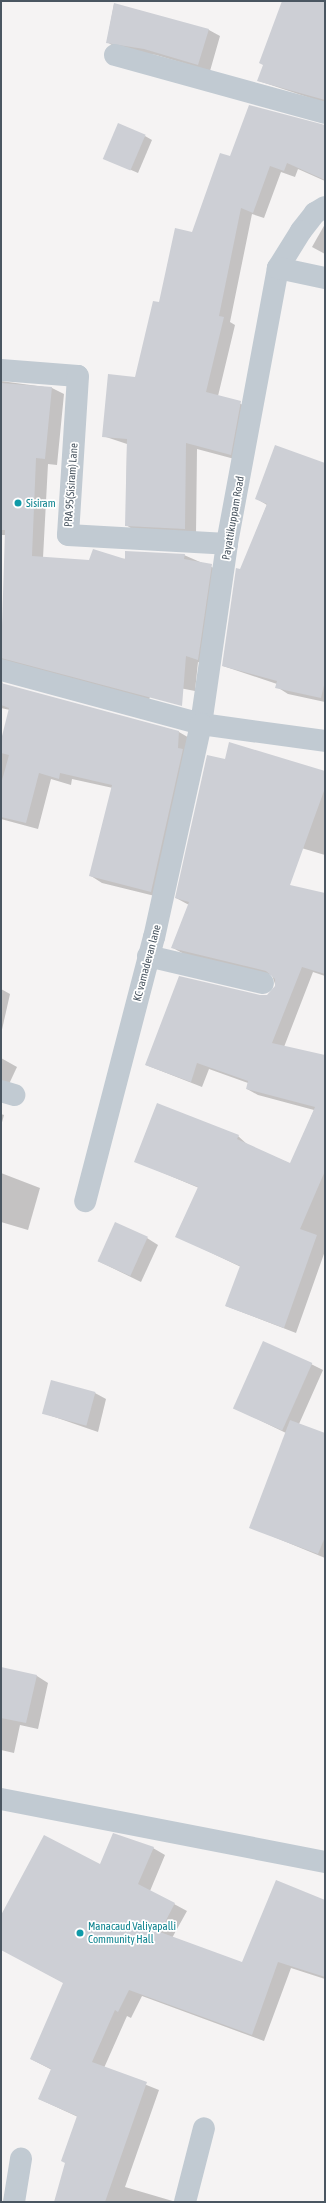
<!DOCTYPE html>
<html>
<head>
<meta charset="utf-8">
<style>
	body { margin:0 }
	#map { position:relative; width:326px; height:2203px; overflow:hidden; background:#f5f3f3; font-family:"Asap Condensed",sans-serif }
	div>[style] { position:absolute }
	.shadow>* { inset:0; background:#0003 }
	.building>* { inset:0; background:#cdcfd5; transform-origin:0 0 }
	.street>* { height:22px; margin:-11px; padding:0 11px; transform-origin:11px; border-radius:11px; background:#c1cad2 }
	.dots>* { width:11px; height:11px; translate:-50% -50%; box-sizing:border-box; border:2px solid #fff; border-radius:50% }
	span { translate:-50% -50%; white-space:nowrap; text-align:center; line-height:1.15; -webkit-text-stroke:3.5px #fff; paint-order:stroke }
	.street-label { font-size:11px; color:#4a5661 }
	.culture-label { font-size:11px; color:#0d838f }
	.left { translate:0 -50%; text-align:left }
	.frame { position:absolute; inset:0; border:2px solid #4a5661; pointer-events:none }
</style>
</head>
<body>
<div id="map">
	<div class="shadow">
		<div style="clip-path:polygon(283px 1px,325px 1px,325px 103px,259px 81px)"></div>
		<div style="clip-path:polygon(114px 4px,209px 30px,220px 36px,210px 71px,156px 55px,118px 49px,107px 42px)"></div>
		<div style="clip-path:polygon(325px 126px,325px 181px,298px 169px,295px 177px,281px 172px,264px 218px,252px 214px,230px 322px,235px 325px,218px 396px,252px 408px,242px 461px,197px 449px,196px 535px,137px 532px,126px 525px,127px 444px,103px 436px,136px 378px,160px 303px,230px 157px)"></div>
		<div style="clip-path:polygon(145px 136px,152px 140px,138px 173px,104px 158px)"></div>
		<div style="clip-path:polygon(325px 224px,325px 254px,312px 247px)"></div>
		<div style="clip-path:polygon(1px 381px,52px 388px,64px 394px,57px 465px,48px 464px,43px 558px,90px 561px,184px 555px,223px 572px,209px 666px,198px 662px,195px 691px,154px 683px,149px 700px,1px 673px,6px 535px,1px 535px)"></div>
		<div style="clip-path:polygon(325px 464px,325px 702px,288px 694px,277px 687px,277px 684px,223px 666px,241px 570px,267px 505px,257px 499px)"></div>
		<div style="clip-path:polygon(1px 676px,3px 685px,179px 732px,191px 739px,163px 898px,102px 883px,91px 876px,113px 788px,72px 779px,71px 785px,51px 779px,38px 829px,1px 819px,1px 743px,10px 710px,1px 708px)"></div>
		<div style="clip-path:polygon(225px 760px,325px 772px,325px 855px,298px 847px,285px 886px,325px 901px,325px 976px,313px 972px,284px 1047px,325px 1071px,325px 1251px,296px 1333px,226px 1306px,241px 1267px,176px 1236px,199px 1188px,135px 1161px,238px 1136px,248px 1145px,291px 1164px,314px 1110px,258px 1095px,247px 1089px,248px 1083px,209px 1069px,202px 1087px,146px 1065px,260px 996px,267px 996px,276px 987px,272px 975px,184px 954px,173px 948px,189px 905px,176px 898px)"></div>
		<div style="clip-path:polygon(1px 989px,10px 994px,1px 1034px)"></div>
		<div style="clip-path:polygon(1px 1058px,17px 1067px,1px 1101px)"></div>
		<div style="clip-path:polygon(1px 1114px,4px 1115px,1px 1126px)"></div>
		<div style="clip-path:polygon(1px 1173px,40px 1188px,28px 1230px,1px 1222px)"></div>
		<div style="clip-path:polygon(147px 1238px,158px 1245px,141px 1282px,98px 1261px)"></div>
		<div style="clip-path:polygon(311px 1364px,323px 1370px,299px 1424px,325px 1434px,325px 1558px,250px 1527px,286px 1433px,234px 1408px)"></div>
		<div style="clip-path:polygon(95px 1393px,106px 1399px,98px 1432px,43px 1413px)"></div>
		<div style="clip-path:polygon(1px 1668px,37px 1676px,48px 1683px,38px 1729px,20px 1725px,14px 1753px,1px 1750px)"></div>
		<div style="clip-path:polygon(153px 1848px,165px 1855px,150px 1891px,187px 1911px,172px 1938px,242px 1964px,325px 1901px,325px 1979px,291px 1968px,264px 2041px,142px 1996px,131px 2018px,127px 2016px,104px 2068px,159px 2090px,125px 2187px,176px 2202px,56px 2202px,78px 2117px,39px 2099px,52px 2070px,31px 2059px,64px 1983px,1px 1949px,1px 1918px,100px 1865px)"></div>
	</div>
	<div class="building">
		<div style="clip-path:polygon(282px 1px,325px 1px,325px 100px,257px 81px,263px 65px,259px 63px)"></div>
		<div style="clip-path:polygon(114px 3px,209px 29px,198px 65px,144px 49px,106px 43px)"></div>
		<div style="clip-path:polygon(249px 105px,325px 125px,325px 180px,287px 163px,284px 171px,270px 166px,253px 213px,241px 208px,219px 316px,224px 317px,206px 392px,241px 401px,231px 455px,186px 443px,185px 529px,125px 526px,127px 439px,102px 437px,108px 374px,135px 377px,153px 301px,159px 302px,175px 228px,192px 232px,220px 153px,230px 156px)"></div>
		<div style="left:118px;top:123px;width:30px;height:39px;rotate:23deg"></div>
		<div style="clip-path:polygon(1px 383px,52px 387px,45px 459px,36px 458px,32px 556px,89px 560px,93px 549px,125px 559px,125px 551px,185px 554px,184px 559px,212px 564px,198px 660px,186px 656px,182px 706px,1px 658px,5px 530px,1px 530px)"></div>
		<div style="clip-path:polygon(275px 445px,325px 463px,325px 681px,321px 698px,275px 688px,277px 681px,222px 666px,236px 568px,240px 569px,267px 504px,255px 499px)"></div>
		<div style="clip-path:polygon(1px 683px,179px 731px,178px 748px,183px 749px,151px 892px,89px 876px,112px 785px,60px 773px,59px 779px,39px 773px,26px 823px,1px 817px,1px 784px,9px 755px,1px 753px,1px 740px,9px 708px,1px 705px)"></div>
		<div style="clip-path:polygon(229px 742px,325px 771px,325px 788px,290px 885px,325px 893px,325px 974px,302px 967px,272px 1043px,325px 1055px,325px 1171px,300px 1229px,317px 1235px,284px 1328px,225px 1306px,240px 1266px,175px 1237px,198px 1187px,134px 1162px,157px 1103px,239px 1135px,237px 1139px,290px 1163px,315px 1107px,246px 1089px,248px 1081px,197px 1063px,191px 1082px,145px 1065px,179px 976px,260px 995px,267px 995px,275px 986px,275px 979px,266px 971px,171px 948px,189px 902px,175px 898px,207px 755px,225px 759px)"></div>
		<div style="left:115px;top:1222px;width:36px;height:43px;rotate:24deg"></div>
		<div style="left:263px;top:1341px;width:54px;height:74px;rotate:24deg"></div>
		<div style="left:51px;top:1380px;width:46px;height:35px;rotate:15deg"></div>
		<div style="clip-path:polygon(290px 1420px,325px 1433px,325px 1537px,318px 1554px,249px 1528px)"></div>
		<div style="clip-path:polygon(1px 1667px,37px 1675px,26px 1723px,1px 1718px)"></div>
		<div style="clip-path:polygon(113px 1833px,154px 1847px,138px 1884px,175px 1903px,160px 1932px,242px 1962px,276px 1880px,325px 1900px,325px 1977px,278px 1962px,252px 2035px,129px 1990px,118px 2012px,115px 2010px,92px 2062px,147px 2082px,105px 2202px,54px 2202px,65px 2163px,61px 2161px,77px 2116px,38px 2099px,51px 2069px,30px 2059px,63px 1983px,1px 1950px,1px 1915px,44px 1835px,100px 1864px)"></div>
	</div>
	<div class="street">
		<div style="left:115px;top:55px;width:218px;rotate:15.4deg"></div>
		<div style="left:325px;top:207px;width:12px;rotate:149deg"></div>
		<div style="left:315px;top:213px;width:23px;rotate:128deg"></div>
		<div style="left:301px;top:231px;width:44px;rotate:121.9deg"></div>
		<div style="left:278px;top:268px;width:281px;rotate:100.5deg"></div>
		<div style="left:227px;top:544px;width:182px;rotate:98.2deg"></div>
		<div style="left:201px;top:724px;width:125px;rotate:7.8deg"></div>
		<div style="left:278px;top:268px;width:48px;rotate:12deg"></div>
		<div style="left:1px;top:370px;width:77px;rotate:4.5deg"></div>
		<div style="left:78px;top:376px;width:159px;rotate:93.6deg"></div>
		<div style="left:68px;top:535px;width:159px;rotate:3.2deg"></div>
		<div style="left:1px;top:670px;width:207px;rotate:15.1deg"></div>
		<div style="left:201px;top:724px;width:218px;rotate:102.4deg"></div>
		<div style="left:154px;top:937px;width:273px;rotate:104.6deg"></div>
		<div style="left:148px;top:956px;width:118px;rotate:13.2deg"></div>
		<div style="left:1px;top:1091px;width:14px;rotate:17deg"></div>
		<div style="left:1px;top:1799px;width:330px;rotate:11deg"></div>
		<div style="left:14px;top:2202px;width:44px;rotate:-80.8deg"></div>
		<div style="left:185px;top:2202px;width:76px;rotate:-75.6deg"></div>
	</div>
	<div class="dots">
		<div style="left:18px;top:503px;background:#0f9aa8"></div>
		<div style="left:80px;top:1933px;background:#0f9aa8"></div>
	</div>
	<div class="street-label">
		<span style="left:71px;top:485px;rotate:-86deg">PRA 95(Sisiram) Lane</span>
		<span style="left:233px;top:518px;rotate:-80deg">Payattikuppam Road</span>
		<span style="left:147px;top:963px;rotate:-75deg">KC vamadevan lane</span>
	</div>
	<div class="culture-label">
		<span class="left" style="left:26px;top:503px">Sisiram</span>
		<span class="left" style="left:88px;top:1933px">Manacaud Valiyapalli<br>Community Hall</span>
	</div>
	<div class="frame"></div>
</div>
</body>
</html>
